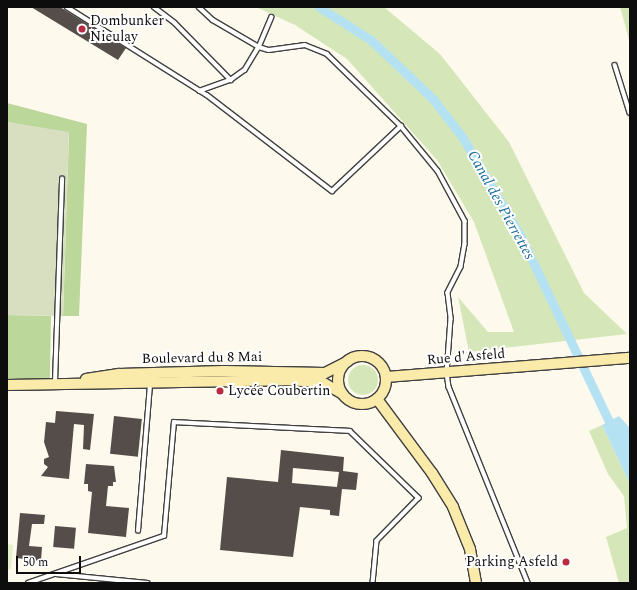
<!DOCTYPE html>
<html>
<head>
<meta charset="utf-8">
<style>
	body { margin:0 }
	#map { position:relative; width:637px; height:590px; overflow:hidden; background:#fef9ed; font-family:Spectral,serif }
	div>[style] { position:absolute }
	.green>* { inset:0; background:#d5e7b9 }
	.round { border-radius:50% }
	.forest>* { inset:0; background:#bbd799; transform-origin:0 0 }
	.cemetery>* { inset:0; background:#d8dfc0 }
	.pitch>* { inset:0; background:#e5efca }
	.water>* { inset:0; background:#b4e2f3 }
	.canal>* { height:9px; margin:-4.5px; padding:0 4.5px; transform-origin:4.5px; border-radius:4.5px; background:#b4e2f3 }
	.building>* { inset:0; background:#554d4a; transform-origin:0 0 }
	.roads { filter:drop-shadow(1px 0 #404040) drop-shadow(-1px 0 #404040) drop-shadow(0 1px #404040) drop-shadow(0 -1px #404040) }
	.lane>* { height:3.5px; margin:-1.75px; padding:0 1.75px; transform-origin:1.75px; border-radius:1.75px; background:#fff }
	.secondary>* { height:10px; margin:-5px; padding:0 5px; transform-origin:5px; border-radius:5px; background:#fbebab }
	.secondary>.ring { margin:-5px; padding:0; box-sizing:content-box; background:none; border:10px solid #fbebab; border-radius:50% }
	.dots>* { width:11px; height:11px; translate:-50% -50%; box-sizing:border-box; border:2px solid #fff; border-radius:50% }
	span { translate:-50% -50%; white-space:nowrap; text-align:center; line-height:1.15; -webkit-text-stroke:4px #fff; paint-order:stroke }
	.poi-label { font-size:14px; color:#0d0d0d }
	.left { translate:0 -50%; text-align:left }
	.right { translate:-100% -50%; text-align:right }
	.street-label { font-size:14px; color:#0d0d0d }
	.water-label { font-size:15px; color:#1c6e99; font-style:italic }
	.frame { position:absolute; inset:0; border:8px solid #0d0d0d; pointer-events:none }
	.scale { position:absolute; left:16px; top:556px; width:65px; height:18px; box-sizing:border-box; border:2px solid #0d0d0d; border-top:0; padding-left:5px; font-size:12px; line-height:14px; white-space:nowrap; color:#0d0d0d; -webkit-text-stroke:3px #fff; paint-order:stroke }
</style>
</head>
<body>
<div id="map">
	<div class="green">
		<div style="clip-path:polygon(256px 7px,384px 7px,440px 54px,509px 142px,584px 293px,627px 334px,469px 352px,458px 297px,488px 332px,514px 332px,474px 222px,437px 160px,347px 59px,295px 25px)"></div>
		<div style="clip-path:polygon(620px 7px,630px 7px,630px 43px)"></div>
		<div class="round" style="left:348px;top:365px;width:30px;height:30px"></div>
		<div style="clip-path:polygon(602px 425px,630px 484px,630px 583px,619px 583px,606px 537px,627px 528px,624px 496px,608px 474px,589px 431px)"></div>
	</div>
	<div class="forest">
		<div style="clip-path:polygon(7px 103px,87px 124px,79px 316px,63px 316px,69px 133px,7px 122px)"></div>
		<div style="left:7px;top:315px;width:44px;height:64px;rotate:1deg"></div>
	</div>
	<div class="cemetery">
		<div style="clip-path:polygon(7px 122px,69px 132px,63px 316px,7px 315px)"></div>
	</div>
	<div class="pitch">
		<div style="clip-path:polygon(7px 544px,13px 545px,11px 570px,7px 569px)"></div>
	</div>
	<div class="water">
		<div style="clip-path:polygon(619px 416px,630px 428px,630px 484px,602px 425px)"></div>
	</div>
	<div class="canal">
		<div style="left:319px;top:7px;width:62px;rotate:32.4deg"></div>
		<div style="left:371px;top:40px;width:86px;rotate:43.6deg"></div>
		<div style="left:433px;top:99px;width:49px;rotate:52.4deg"></div>
		<div style="left:463px;top:138px;width:115px;rotate:59.6deg"></div>
		<div style="left:521px;top:237px;width:218px;rotate:64.5deg"></div>
		<div style="left:615px;top:434px;width:17px;rotate:28deg"></div>
	</div>
	<div class="building">
		<div style="clip-path:polygon(31px 7px,60px 7px,126px 48px,118px 60px)"></div>
		<div style="clip-path:polygon(56px 411px,94px 414px,90px 450px,83px 449px,84px 425px,74px 424px,69px 479px,41px 476px,48px 467px,44px 464px,44px 459px,49px 457px,44px 442px,46px 422px,55px 423px)"></div>
		<div style="left:114px;top:416px;width:28px;height:38px;rotate:6deg"></div>
		<div style="clip-path:polygon(evenodd,281px 450px,344px 457px,343px 471px,358px 473px,356px 490px,342px 489px,339px 516px,330px 515px,330px 510px,300px 507px,293px 557px,220px 550px,227px 477px,278px 482px,281px 450px,293px 468px,339px 472px,337px 487px,292px 483px,293px 468px)"></div>
		<div style="clip-path:polygon(86px 464px,114px 466px,116px 482px,113px 482px,113px 486px,108px 486px,106px 506px,129px 508px,126px 537px,88px 533px,92px 492px,88px 491px,88px 484px,84px 484px)"></div>
		<div style="clip-path:polygon(20px 513px,45px 515px,44px 524px,32px 524px,29px 546px,42px 547px,41px 561px,16px 558px)"></div>
		<div style="left:55px;top:526px;width:21px;height:21px;rotate:5deg"></div>
	</div>
	<div class="roads">
		<div class="lane">
			<div style="left:67px;top:7px;width:165px;rotate:32.2deg"></div>
			<div style="left:207px;top:95px;width:158px;rotate:37.5deg"></div>
			<div style="left:332px;top:191px;width:95px;rotate:-43.3deg"></div>
			<div style="left:401px;top:126px;width:58px;rotate:50.6deg"></div>
			<div style="left:438px;top:171px;width:57px;rotate:61.6deg"></div>
			<div style="left:465px;top:221px;width:23px;rotate:90deg"></div>
			<div style="left:465px;top:244px;width:23px;rotate:100deg"></div>
			<div style="left:461px;top:267px;width:29px;rotate:117deg"></div>
			<div style="left:448px;top:293px;width:26px;rotate:83deg"></div>
			<div style="left:451px;top:319px;width:54px;rotate:94.2deg"></div>
			<div style="left:447px;top:373px;width:14px;rotate:82deg"></div>
			<div style="left:449px;top:387px;width:211px;rotate:68deg"></div>
			<div style="left:154px;top:7px;width:26px;rotate:37deg"></div>
			<div style="left:175px;top:23px;width:80px;rotate:45.5deg"></div>
			<div style="left:199px;top:7px;width:19px;rotate:43deg"></div>
			<div style="left:213px;top:20px;width:53px;rotate:30.4deg"></div>
			<div style="left:259px;top:47px;width:27px;rotate:121deg"></div>
			<div style="left:245px;top:70px;width:17px;rotate:144deg"></div>
			<div style="left:231px;top:80px;width:33px;rotate:160deg"></div>
			<div style="left:272px;top:17px;width:33px;rotate:113deg"></div>
			<div style="left:259px;top:47px;width:10px;rotate:17deg"></div>
			<div style="left:269px;top:50px;width:36px;rotate:-8deg"></div>
			<div style="left:305px;top:45px;width:24px;rotate:22deg"></div>
			<div style="left:327px;top:54px;width:103px;rotate:44.2deg"></div>
			<div style="left:615px;top:65px;width:50px;rotate:72.6deg"></div>
			<div style="left:55px;top:382px;width:203px;rotate:-88deg"></div>
			<div style="left:138px;top:531px;width:147px;rotate:-85.3deg"></div>
			<div style="left:56px;top:574px;width:92px;rotate:5.6deg"></div>
			<div style="left:28px;top:583px;width:144px;rotate:-19.1deg"></div>
			<div style="left:164px;top:536px;width:114px;rotate:-85deg"></div>
			<div style="left:174px;top:422px;width:176px;rotate:2.9deg"></div>
			<div style="left:350px;top:431px;width:96px;rotate:44.2deg"></div>
			<div style="left:419px;top:498px;width:60px;rotate:134.3deg"></div>
			<div style="left:377px;top:541px;width:42px;rotate:95.4deg"></div>
		</div>
		<div class="secondary">
			<div class="ring" style="left:338px;top:356px;width:38px;height:38px"></div>
			<div style="left:386px;top:377px;width:245px;rotate:-4.5deg"></div>
			<div style="left:86px;top:379px;width:33px;rotate:-9deg"></div>
			<div style="left:119px;top:374px;width:105px;rotate:-1.6deg"></div>
			<div style="left:224px;top:371px;width:101px;rotate:1.1deg"></div>
			<div style="left:325px;top:373px;width:25px;rotate:-27deg"></div>
			<div style="left:7px;top:385px;width:277px;rotate:-1deg"></div>
			<div style="left:284px;top:380px;width:38px;rotate:3deg"></div>
			<div style="left:322px;top:382px;width:24px;rotate:30deg"></div>
			<div style="left:377px;top:399px;width:92px;rotate:53.4deg"></div>
			<div style="left:432px;top:473px;width:40px;rotate:58deg"></div>
			<div style="left:453px;top:507px;width:45px;rotate:68deg"></div>
			<div style="left:470px;top:549px;width:35px;rotate:80deg"></div>
		</div>
	</div>
	<div class="dots">
		<div style="left:82px;top:29px;background:#b72b3f"></div>
		<div style="left:220px;top:391px;background:#b72b3f"></div>
		<div style="left:566px;top:562px;background:#b72b3f"></div>
	</div>
	<div class="poi-label">
		<span class="left" style="left:90px;top:29px">Dombunker<br>Nieulay</span>
		<span class="left" style="left:228px;top:391px">Lycée Coubertin</span>
		<span class="right" style="left:558px;top:562px">Parking Asfeld</span>
	</div>
	<div class="street-label">
		<span style="left:466px;top:357px;rotate:-5deg">Rue d'Asfeld</span>
		<span style="left:202px;top:358px;rotate:-1deg">Boulevard du 8 Mai</span>
	</div>
	<div class="water-label">
		<span style="left:501px;top:205px;rotate:61deg">Canal des Pierrettes</span>
	</div>
	<div class="frame"></div>
	<div class="scale">50 m</div>
</div>
</body>
</html>
